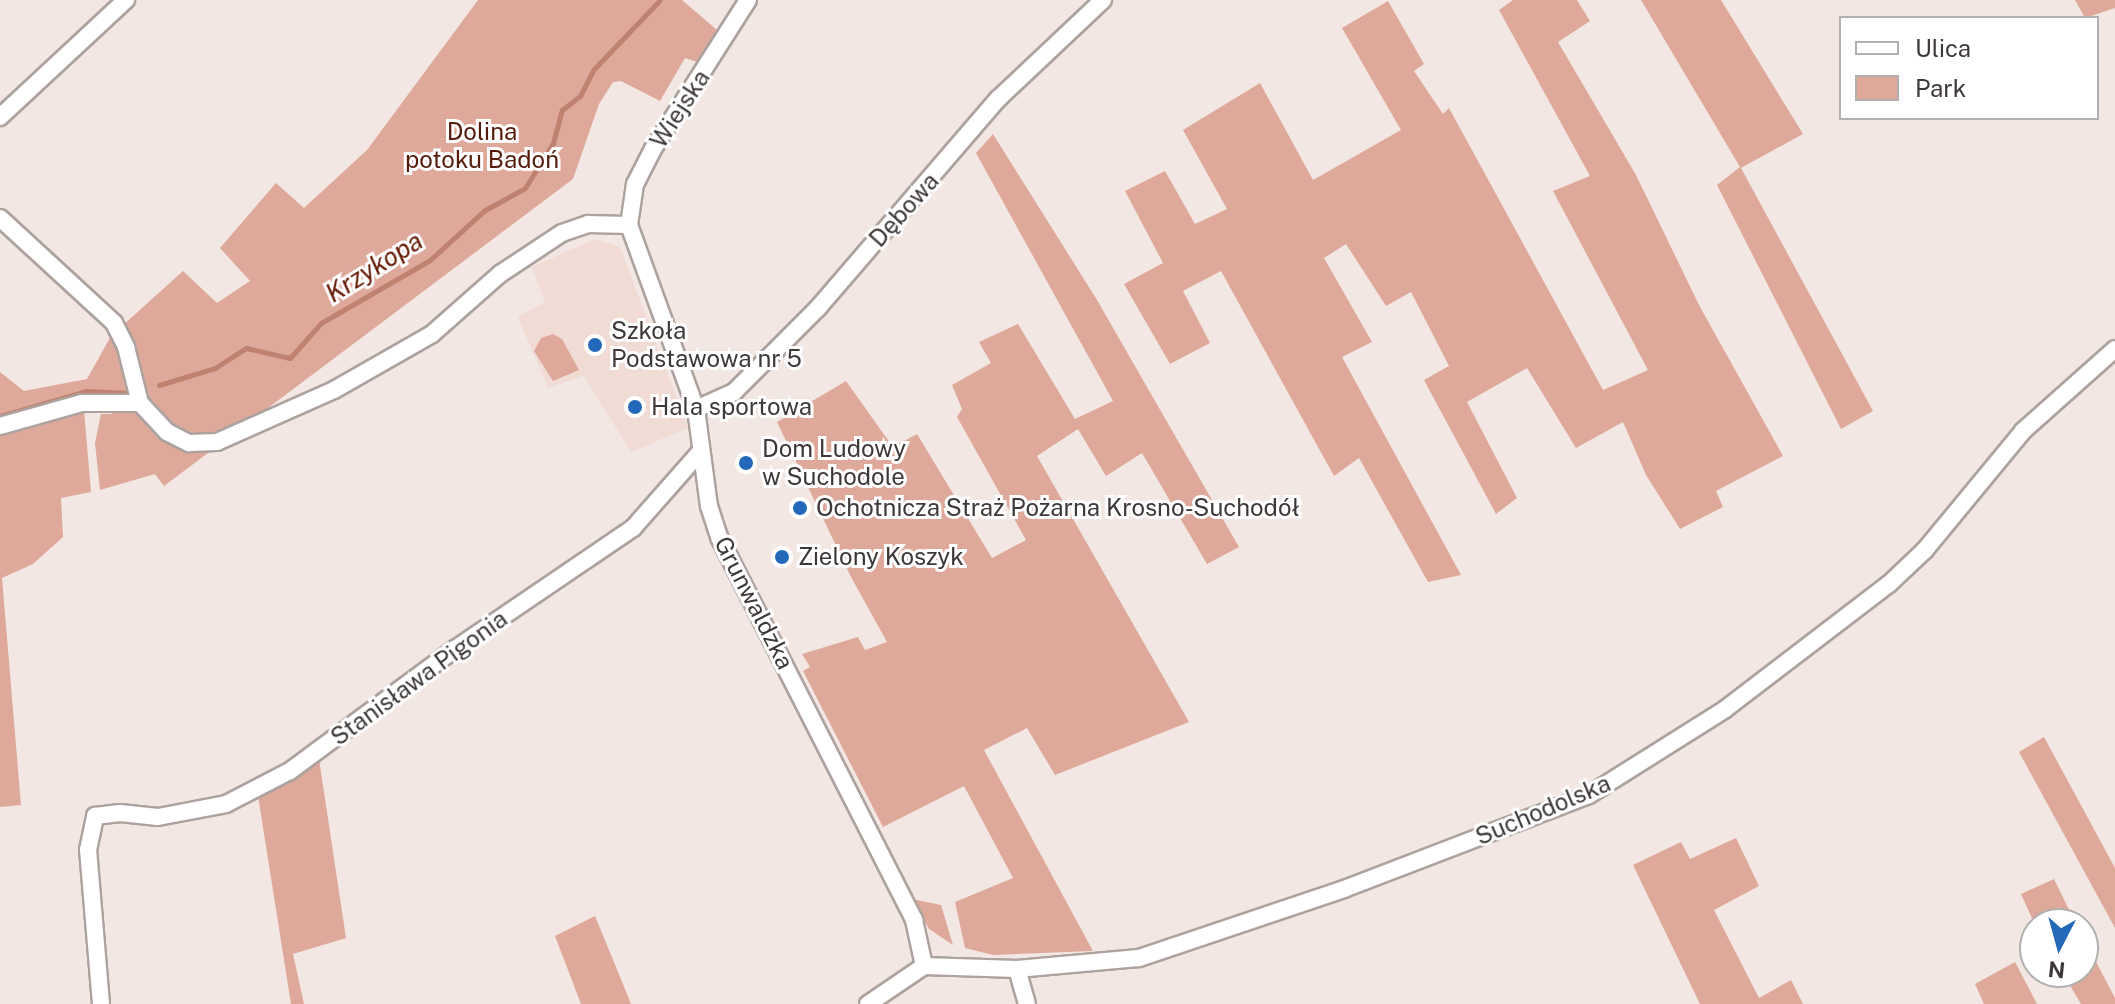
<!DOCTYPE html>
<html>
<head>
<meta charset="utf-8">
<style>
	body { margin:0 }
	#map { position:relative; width:2115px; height:1004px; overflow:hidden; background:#f3e7e3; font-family:"Public Sans",sans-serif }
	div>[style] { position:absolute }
	.built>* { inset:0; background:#f0dbd5 }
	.green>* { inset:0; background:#dea99a }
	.stream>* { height:5px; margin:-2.5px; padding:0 2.5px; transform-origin:2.5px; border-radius:2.5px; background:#c08270 }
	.roads { filter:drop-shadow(2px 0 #ada29e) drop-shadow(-2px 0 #ada29e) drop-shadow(0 2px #ada29e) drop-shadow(0 -2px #ada29e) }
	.minor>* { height:16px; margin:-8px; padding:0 8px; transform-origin:8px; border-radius:8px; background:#fff }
	.dots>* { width:22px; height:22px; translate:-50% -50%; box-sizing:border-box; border:4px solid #fff; border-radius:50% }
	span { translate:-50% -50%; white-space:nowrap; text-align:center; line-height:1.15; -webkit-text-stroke:6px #fff; paint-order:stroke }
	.street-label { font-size:24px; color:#3e3938 }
	.park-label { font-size:24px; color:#551c0b }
	.poi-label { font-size:24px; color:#3e3938 }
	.left { translate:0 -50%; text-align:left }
	.water-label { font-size:26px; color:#641901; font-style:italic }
	.legend { position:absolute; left:1839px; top:16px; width:260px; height:104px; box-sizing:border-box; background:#fff; border:2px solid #b2b0af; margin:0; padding:10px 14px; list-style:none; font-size:24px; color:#3e3938 }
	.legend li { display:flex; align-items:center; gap:16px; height:40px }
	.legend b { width:40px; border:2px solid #b2b0af }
	.north { position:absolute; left:2019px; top:908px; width:80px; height:80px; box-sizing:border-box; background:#fff; border:2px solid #b2b0af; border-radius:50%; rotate:186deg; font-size:22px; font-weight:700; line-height:32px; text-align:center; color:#3e3938 }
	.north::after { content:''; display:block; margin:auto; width:28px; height:36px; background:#2469b9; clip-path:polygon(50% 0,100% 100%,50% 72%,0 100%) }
</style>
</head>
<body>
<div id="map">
	<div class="built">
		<div style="clip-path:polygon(595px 239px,620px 247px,688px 428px,631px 452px,584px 376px,548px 388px,518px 317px,545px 302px,532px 267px)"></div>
	</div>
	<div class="green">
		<div style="clip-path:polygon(478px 0,682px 0,717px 30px,700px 63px,685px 58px,660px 101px,621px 81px,613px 82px,599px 104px,573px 179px,164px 486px,155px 474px,100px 490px,95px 443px,101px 414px,112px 414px,98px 395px,0 420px,0 372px,24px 391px,87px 379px,111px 336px,183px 271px,217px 303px,250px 281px,220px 248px,276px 183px,304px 208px,367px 150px)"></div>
		<div style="clip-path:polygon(1513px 0,1577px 0,1590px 21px,1558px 42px,1636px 175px,1699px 305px,1783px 456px,1716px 491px,1723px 507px,1680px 529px,1646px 475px,1623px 422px,1576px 448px,1527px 368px,1467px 402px,1517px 498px,1496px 514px,1424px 380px,1449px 366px,1411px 292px,1386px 306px,1346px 244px,1324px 258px,1372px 342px,1342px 357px,1461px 575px,1428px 582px,1359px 458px,1334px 476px,1221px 271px,1183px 291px,1210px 343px,1170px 364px,1124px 284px,1163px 263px,1125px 191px,1165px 171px,1195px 224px,1227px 209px,1183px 130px,1260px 83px,1313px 180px,1401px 130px,1342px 28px,1388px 1px,1424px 64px,1414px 71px,1443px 114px,1449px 108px,1603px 390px,1648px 370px,1553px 191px,1590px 176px,1499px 10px)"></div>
		<div style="clip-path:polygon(1641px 0,1721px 0,1803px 134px,1741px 168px,1873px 411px,1841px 429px,1717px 185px,1740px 167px)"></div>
		<div style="clip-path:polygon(2075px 0,2115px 0,2115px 8px,2085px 18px)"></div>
		<div style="clip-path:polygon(993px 134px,1097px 300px,1239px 547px,1207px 564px,1142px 453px,1106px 476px,1078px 429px,1037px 456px,1189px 722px,1055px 775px,1027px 728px,984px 750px,1093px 951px,993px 955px,965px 948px,955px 902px,1013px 878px,964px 786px,883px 827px,803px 671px,810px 667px,802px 654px,858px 637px,865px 650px,887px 642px,851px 577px,777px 422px,846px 381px,893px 447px,917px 434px,992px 558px,1026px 540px,957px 417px,962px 409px,952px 385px,991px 363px,979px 342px,1018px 324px,1075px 419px,1113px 401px,976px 153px)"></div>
		<div style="clip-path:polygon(553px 334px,562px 339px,579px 370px,553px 381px,534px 351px,541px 338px)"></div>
		<div style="clip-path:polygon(84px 410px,91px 492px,61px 498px,63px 537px,33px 564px,2px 578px,21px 805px,0 807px,0 432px)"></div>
		<div style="clip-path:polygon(2044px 737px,2115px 868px,2115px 928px,2019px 752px)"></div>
		<div style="clip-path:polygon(319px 759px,346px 938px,293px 954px,304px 1004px,291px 1004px,258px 796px)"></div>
		<div style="clip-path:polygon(1736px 838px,1759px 886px,1714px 910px,1759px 998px,1791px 980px,1803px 1004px,1700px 1004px,1633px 865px,1681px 842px,1690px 859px)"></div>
		<div style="clip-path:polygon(2054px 879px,2076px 924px,2035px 925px,2021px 894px)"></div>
		<div style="clip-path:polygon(912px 899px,941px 905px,953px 945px,929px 929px)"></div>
		<div style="clip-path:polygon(595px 916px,616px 967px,631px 1004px,581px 1004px,555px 936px)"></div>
		<div style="clip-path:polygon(2083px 937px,2115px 998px,2115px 1004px,2081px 1004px,2062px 972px,2083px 972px)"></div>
		<div style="clip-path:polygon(2015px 962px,2037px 1004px,1984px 1004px,1975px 984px)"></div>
	</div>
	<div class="stream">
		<div style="left:159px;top:385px;width:59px;rotate:-16.9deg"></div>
		<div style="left:215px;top:368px;width:37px;rotate:-33deg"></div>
		<div style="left:246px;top:348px;width:45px;rotate:12.8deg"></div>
		<div style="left:290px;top:358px;width:47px;rotate:-48.5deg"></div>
		<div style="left:321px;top:323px;width:126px;rotate:-30deg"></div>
		<div style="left:430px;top:260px;width:74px;rotate:-42.3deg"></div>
		<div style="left:485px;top:210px;width:46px;rotate:-28.8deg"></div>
		<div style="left:525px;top:188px;width:53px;rotate:-58.1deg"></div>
		<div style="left:553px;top:143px;width:34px;rotate:-75deg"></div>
		<div style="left:562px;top:110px;width:23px;rotate:-38deg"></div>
		<div style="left:580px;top:96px;width:30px;rotate:-63deg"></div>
		<div style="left:594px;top:69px;width:95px;rotate:-46.3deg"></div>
		<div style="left:0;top:416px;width:90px;rotate:-16.2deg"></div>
		<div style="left:86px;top:391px;width:43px;rotate:2.7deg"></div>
	</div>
	<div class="roads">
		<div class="minor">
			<div style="left:748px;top:0;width:177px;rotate:122.5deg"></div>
			<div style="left:653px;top:149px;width:39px;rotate:117deg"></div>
			<div style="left:635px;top:184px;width:41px;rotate:98.3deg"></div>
			<div style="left:629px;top:225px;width:196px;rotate:70deg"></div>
			<div style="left:696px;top:409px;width:98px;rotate:82.4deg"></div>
			<div style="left:709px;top:506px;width:35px;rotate:72deg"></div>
			<div style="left:720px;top:539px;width:428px;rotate:63deg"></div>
			<div style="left:914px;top:920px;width:47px;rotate:77.7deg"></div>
			<div style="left:0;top:117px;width:172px;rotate:-42.9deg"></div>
			<div style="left:0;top:218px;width:155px;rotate:42.6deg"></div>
			<div style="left:114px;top:323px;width:27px;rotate:63deg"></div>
			<div style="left:126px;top:347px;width:58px;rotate:76deg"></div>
			<div style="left:140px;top:403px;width:40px;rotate:47deg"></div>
			<div style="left:167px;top:432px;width:25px;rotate:27deg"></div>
			<div style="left:189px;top:443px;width:28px;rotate:-2deg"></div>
			<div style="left:217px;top:442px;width:128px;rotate:-24deg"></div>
			<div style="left:334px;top:390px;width:113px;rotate:-29.7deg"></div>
			<div style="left:432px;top:334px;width:91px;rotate:-41.4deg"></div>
			<div style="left:500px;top:274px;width:74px;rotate:-33.5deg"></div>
			<div style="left:562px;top:233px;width:28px;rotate:-19deg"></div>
			<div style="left:588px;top:224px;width:41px;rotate:1.4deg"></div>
			<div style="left:696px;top:409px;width:42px;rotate:-24.1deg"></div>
			<div style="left:734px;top:392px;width:119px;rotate:-45deg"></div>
			<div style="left:818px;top:308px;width:276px;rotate:-49.3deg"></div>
			<div style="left:998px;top:99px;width:144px;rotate:-43.3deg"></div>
			<div style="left:0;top:426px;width:85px;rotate:-15.7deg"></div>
			<div style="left:82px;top:403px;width:58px"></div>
			<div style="left:1017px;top:969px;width:36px;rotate:74deg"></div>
			<div style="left:101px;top:1004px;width:155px;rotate:-94.8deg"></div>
			<div style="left:88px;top:850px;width:35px;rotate:-78deg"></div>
			<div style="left:95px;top:816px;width:25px;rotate:-7deg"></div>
			<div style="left:120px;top:813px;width:38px;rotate:6deg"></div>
			<div style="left:158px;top:817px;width:69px;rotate:-10.8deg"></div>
			<div style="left:226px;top:804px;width:72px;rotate:-27.3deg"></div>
			<div style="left:290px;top:771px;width:205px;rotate:-36.5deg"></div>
			<div style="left:455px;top:649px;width:215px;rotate:-34.2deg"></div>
			<div style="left:633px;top:528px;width:103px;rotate:-48.6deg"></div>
			<div style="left:868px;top:1004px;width:68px;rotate:-34.2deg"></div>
			<div style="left:924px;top:966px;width:93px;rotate:1.8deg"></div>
			<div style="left:1017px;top:969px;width:122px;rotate:-5.2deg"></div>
			<div style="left:1139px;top:958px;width:216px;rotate:-18.6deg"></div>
			<div style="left:1344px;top:889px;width:262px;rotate:-21deg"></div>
			<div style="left:1589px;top:795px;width:160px;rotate:-32.2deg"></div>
			<div style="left:1724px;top:710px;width:208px;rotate:-37.4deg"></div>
			<div style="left:1889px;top:584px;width:50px;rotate:-43.4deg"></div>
			<div style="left:1925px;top:550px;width:154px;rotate:-50.5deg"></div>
			<div style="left:2023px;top:431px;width:123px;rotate:-41.7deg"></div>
		</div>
	</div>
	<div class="dots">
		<div style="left:595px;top:345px;background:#2469b9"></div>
		<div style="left:635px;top:407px;background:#2469b9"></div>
		<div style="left:746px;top:463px;background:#2469b9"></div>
		<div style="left:800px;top:508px;background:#2469b9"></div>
		<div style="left:782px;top:557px;background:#2469b9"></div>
	</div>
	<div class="street-label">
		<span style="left:680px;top:109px;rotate:-57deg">Wiejska</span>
		<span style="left:904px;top:210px;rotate:-48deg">Dębowa</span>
		<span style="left:754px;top:603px;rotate:63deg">Grunwaldzka</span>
		<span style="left:419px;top:678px;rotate:-36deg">Stanisława Pigonia</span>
		<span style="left:1543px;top:810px;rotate:-23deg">Suchodolska</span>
	</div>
	<div class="park-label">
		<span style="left:482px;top:146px">Dolina<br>potoku Badoń</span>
	</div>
	<div class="poi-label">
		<span class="left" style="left:611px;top:345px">Szkoła<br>Podstawowa nr 5</span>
		<span class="left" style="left:651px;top:407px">Hala sportowa</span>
		<span class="left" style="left:762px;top:463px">Dom Ludowy<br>w Suchodole</span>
		<span class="left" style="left:816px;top:508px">Ochotnicza Straż Pożarna Krosno-Suchodół</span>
		<span class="left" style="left:798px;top:557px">Zielony Koszyk</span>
	</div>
	<div class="water-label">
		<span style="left:374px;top:267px;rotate:-32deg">Krzykopa</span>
	</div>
	<ul class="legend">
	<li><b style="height:10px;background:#fff"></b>Ulica</li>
	<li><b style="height:22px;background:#dea99a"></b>Park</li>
	</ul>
	<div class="north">N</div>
</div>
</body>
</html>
